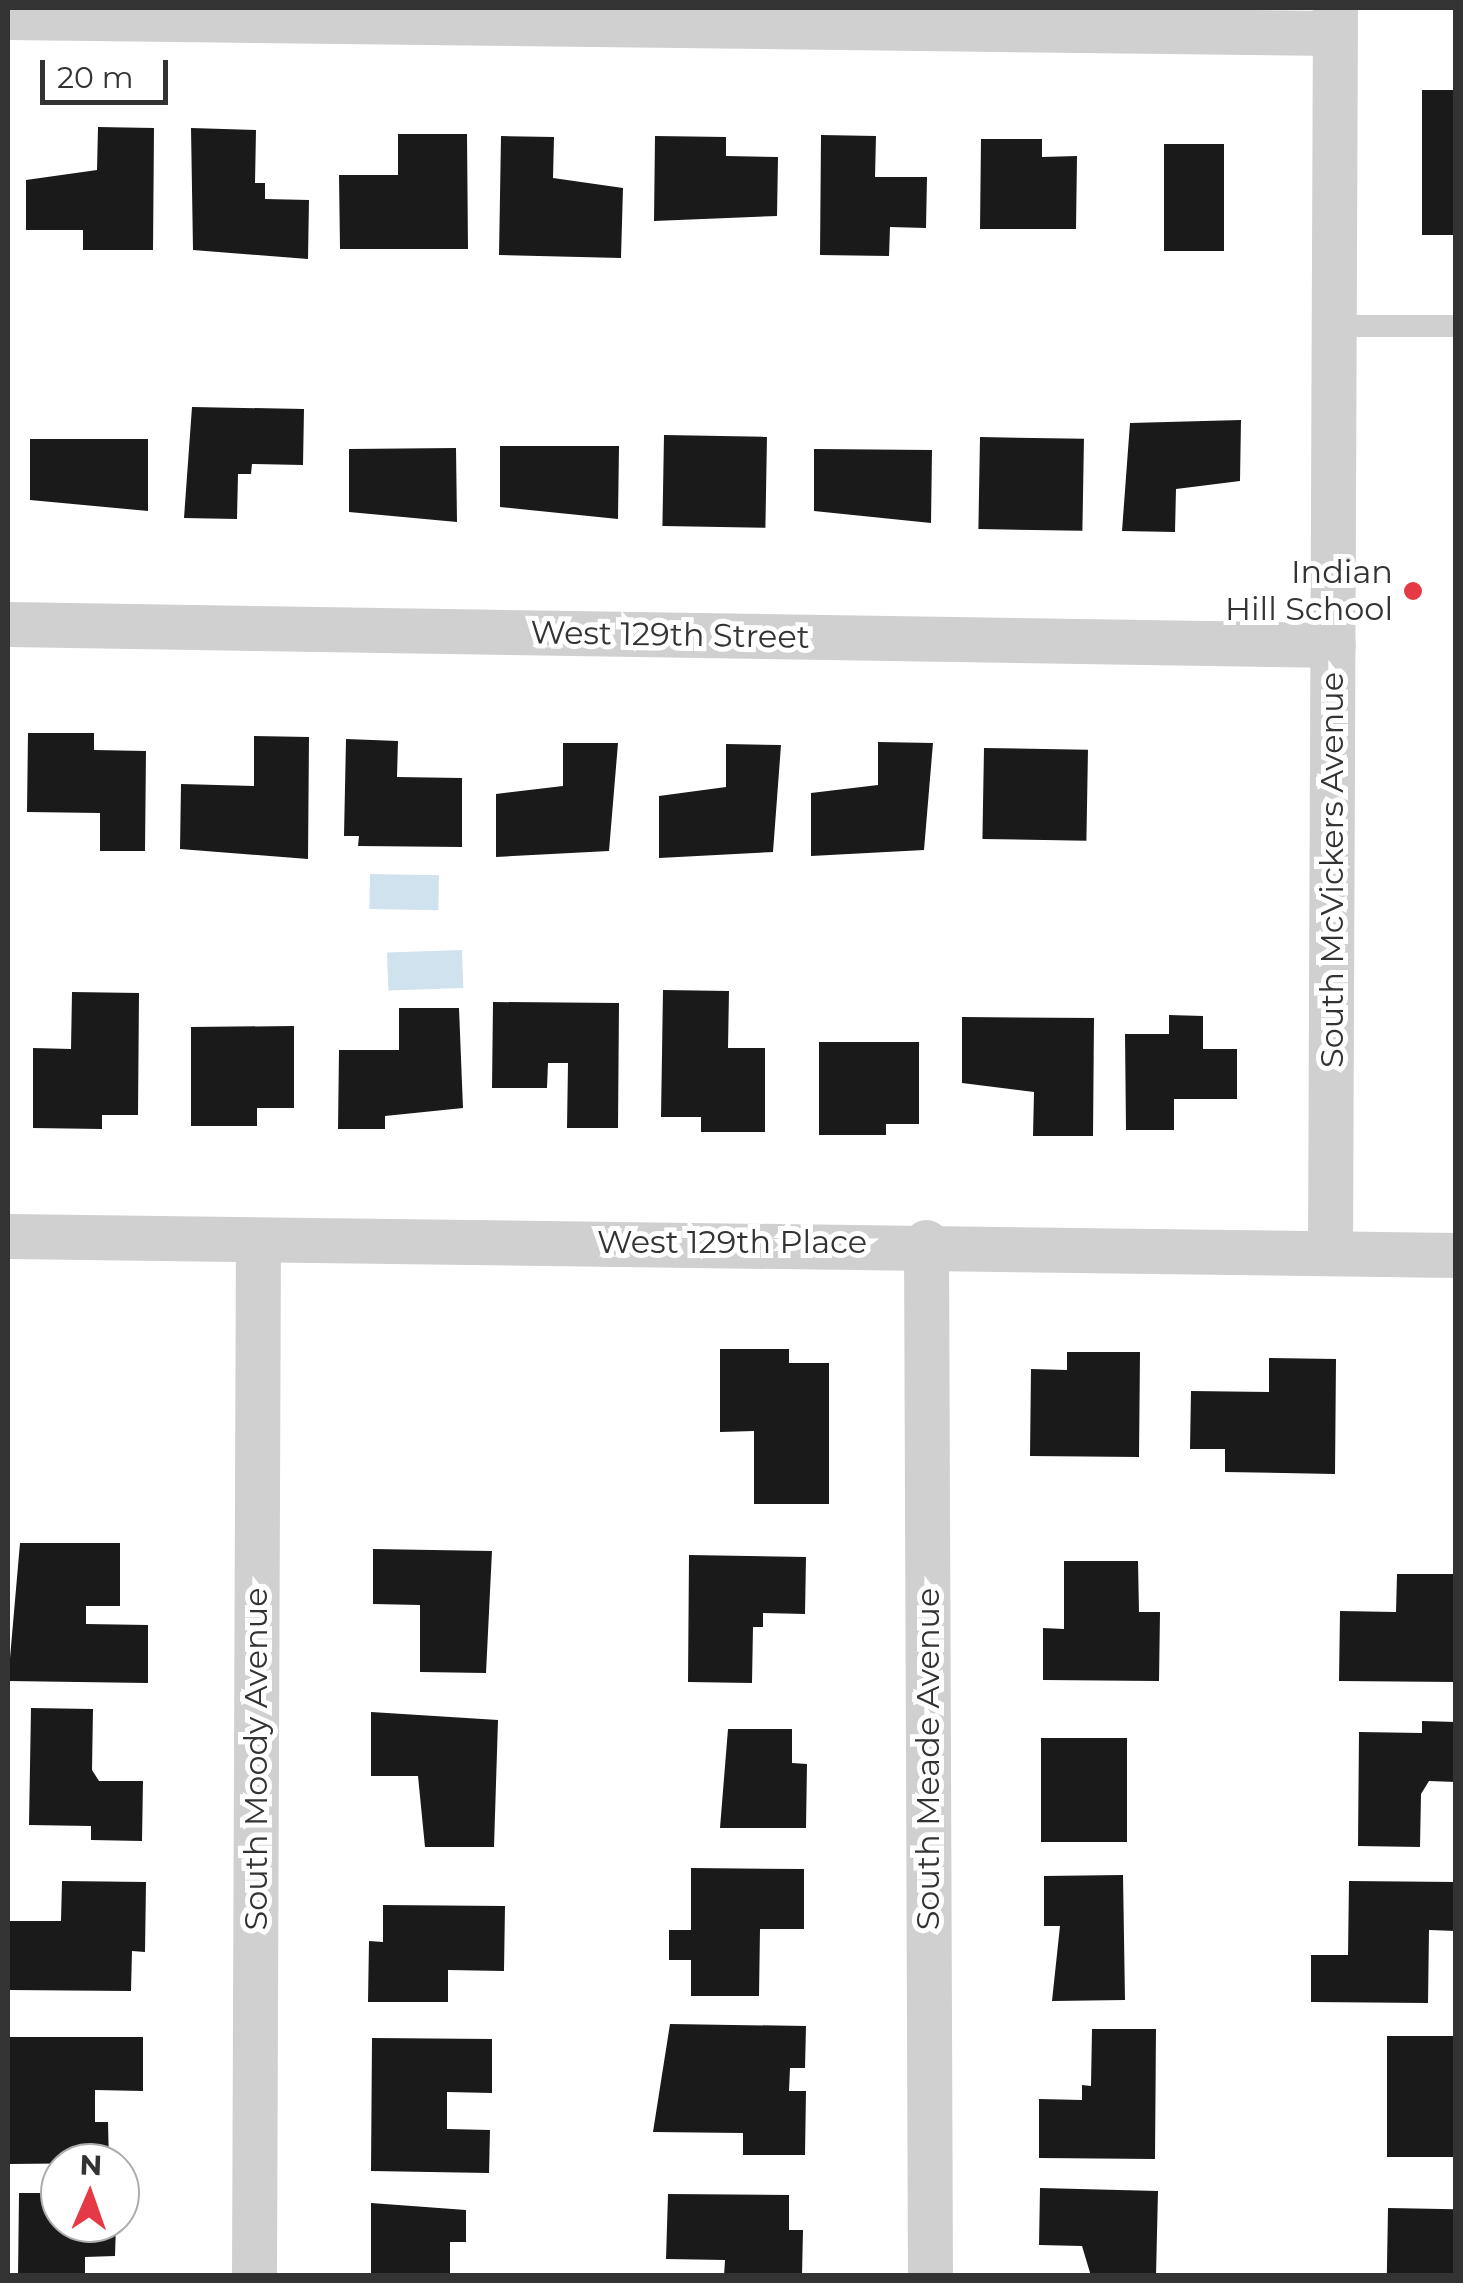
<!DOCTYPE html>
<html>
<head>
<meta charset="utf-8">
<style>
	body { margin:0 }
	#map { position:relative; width:1463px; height:2283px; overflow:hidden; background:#fff; font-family:Montserrat,sans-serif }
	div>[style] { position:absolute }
	.water>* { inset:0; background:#cfe2ee; transform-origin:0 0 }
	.building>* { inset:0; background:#1a1a1a; transform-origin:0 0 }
	.service>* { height:22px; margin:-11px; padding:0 11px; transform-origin:11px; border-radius:11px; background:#d0d0d0 }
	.minor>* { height:45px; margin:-22.5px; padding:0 22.5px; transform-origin:22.5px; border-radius:22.5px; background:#d0d0d0 }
	.dots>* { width:28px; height:28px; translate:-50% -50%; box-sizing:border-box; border:5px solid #fff; border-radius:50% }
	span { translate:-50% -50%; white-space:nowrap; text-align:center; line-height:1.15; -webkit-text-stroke:10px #fff; paint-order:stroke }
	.poi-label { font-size:32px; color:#333 }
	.right { translate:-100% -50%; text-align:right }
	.street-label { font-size:32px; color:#333 }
	.frame { position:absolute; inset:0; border:10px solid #333; pointer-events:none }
	.north { position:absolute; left:40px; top:2143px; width:100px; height:100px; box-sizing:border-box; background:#fff; border:2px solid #adadad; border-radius:50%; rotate:2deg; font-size:28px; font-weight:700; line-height:40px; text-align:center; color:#333 }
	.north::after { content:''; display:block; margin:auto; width:35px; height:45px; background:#e63946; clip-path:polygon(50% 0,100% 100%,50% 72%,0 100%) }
	.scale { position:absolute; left:40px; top:60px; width:128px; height:45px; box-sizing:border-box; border:5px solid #333; border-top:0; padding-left:12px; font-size:30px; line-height:35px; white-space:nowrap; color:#333; -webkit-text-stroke:8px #fff; paint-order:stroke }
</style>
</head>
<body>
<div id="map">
	<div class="water">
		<div style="left:370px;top:874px;width:69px;height:35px;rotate:1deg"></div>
		<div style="left:462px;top:950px;width:38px;height:75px;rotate:88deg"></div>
	</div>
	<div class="building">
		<div style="left:1422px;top:90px;width:34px;height:145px"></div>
		<div style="clip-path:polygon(98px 127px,154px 128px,153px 250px,83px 250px,83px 230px,26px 230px,26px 180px,97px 170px)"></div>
		<div style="clip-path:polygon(191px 128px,256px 130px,255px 183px,265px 183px,265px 199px,309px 200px,308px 259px,193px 250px)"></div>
		<div style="clip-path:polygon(398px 134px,467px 134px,468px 249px,340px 249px,339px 175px,398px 175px)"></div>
		<div style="clip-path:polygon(821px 135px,876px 136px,875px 177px,927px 177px,926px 228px,890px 227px,889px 256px,820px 255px)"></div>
		<div style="clip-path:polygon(501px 136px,554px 137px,553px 178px,623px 188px,621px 258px,499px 255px)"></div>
		<div style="clip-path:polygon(655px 136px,726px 137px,726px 156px,778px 157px,777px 216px,654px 221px)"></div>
		<div style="clip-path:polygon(981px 139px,1042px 139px,1042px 157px,1077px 156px,1076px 229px,980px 229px)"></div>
		<div style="left:1164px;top:144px;width:60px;height:107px"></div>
		<div style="clip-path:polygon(192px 407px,304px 409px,303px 465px,252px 464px,251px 474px,238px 474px,237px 519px,184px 518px)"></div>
		<div style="clip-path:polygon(1241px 420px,1240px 481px,1176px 489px,1175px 532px,1122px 531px,1130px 423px)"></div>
		<div style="left:664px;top:435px;width:103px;height:91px;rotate:1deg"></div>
		<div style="left:980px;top:437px;width:104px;height:92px;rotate:1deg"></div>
		<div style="clip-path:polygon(30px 439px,148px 439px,148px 511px,30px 500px)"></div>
		<div style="clip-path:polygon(500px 446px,619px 446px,618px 519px,500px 507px)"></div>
		<div style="clip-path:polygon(456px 448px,457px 522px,349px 512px,349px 449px)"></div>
		<div style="clip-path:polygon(814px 449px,932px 450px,931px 523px,814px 511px)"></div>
		<div style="clip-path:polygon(28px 733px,94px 733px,94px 750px,146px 751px,145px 851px,100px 851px,100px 813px,27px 812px)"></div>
		<div style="clip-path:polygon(254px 736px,309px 737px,308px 859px,180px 849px,181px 784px,254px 786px)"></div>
		<div style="clip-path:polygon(346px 739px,398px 741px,397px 777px,462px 778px,462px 847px,358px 846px,359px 836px,344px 836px)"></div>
		<div style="clip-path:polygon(878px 742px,933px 743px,924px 850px,811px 856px,811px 793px,878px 785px)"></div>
		<div style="clip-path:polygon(563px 743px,618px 743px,609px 851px,496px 857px,496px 794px,563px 786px)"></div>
		<div style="clip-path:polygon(726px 744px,781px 745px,773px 852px,659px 858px,659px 796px,726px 787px)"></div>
		<div style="left:984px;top:748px;width:104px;height:91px;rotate:1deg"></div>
		<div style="clip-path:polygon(663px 990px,729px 991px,728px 1048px,765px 1048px,765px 1132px,701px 1132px,701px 1117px,661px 1117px)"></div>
		<div style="clip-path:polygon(72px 992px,139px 993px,138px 1115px,102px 1115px,102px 1129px,33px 1128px,33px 1048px,71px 1049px)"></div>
		<div style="clip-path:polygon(493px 1002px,619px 1003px,618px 1128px,567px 1128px,568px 1063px,548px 1063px,547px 1088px,492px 1088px)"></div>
		<div style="clip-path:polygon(399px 1008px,459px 1008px,463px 1108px,385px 1116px,385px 1129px,338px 1129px,339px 1050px,399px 1050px)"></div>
		<div style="clip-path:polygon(1169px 1015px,1203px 1016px,1203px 1049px,1237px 1049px,1237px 1099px,1174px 1099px,1174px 1130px,1126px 1130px,1125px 1034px,1169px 1034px)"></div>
		<div style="clip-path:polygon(962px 1017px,1094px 1018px,1093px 1136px,1033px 1136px,1034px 1092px,962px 1083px)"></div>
		<div style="clip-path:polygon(294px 1026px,294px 1108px,257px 1108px,257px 1126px,191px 1126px,191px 1027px)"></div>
		<div style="clip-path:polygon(819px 1042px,919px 1042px,919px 1124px,886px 1124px,886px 1135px,819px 1135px)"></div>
		<div style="clip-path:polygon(720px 1349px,789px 1349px,789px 1363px,829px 1363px,829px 1504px,754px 1504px,754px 1431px,720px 1432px)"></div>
		<div style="clip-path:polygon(1067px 1352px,1140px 1352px,1139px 1457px,1030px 1456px,1031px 1369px,1067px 1370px)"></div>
		<div style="clip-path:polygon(1269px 1358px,1336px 1359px,1335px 1474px,1225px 1472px,1225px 1449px,1190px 1449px,1191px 1391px,1269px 1392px)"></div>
		<div style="clip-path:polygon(20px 1543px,120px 1543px,120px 1606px,86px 1606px,86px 1624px,148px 1625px,148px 1683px,8px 1681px)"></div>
		<div style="clip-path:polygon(373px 1549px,492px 1551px,486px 1673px,420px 1672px,420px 1605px,373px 1604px)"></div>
		<div style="clip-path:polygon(689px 1555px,806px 1557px,805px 1614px,763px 1613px,763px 1627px,753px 1627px,752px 1683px,688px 1682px)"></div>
		<div style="clip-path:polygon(1064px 1561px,1138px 1561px,1139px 1612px,1160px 1612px,1159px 1681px,1043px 1680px,1043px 1628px,1064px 1629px)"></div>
		<div style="clip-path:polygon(1397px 1574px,1456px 1574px,1456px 1682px,1339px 1681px,1340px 1611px,1396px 1612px)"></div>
		<div style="clip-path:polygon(31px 1708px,93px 1709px,92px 1770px,99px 1781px,143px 1781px,142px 1841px,91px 1840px,91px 1826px,29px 1825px)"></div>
		<div style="clip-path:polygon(371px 1712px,498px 1720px,494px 1847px,425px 1847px,418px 1776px,371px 1776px)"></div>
		<div style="clip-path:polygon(1422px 1721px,1456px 1722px,1456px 1782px,1429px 1781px,1421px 1794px,1420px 1847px,1358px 1846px,1359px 1732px,1422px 1733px)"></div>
		<div style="clip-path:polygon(728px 1729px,792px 1729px,792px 1763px,807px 1764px,806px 1828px,720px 1828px)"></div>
		<div style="left:1041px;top:1738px;width:86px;height:104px"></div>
		<div style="clip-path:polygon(691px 1868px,804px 1869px,804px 1929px,760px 1929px,759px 1996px,691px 1996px,691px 1960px,669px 1960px,669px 1930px,691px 1930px)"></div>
		<div style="clip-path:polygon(1123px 1875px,1125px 2000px,1052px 2001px,1060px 1926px,1044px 1926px,1044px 1876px)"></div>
		<div style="clip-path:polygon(62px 1881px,146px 1882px,145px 1952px,132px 1951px,131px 1991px,8px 1990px,8px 1921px,61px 1921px)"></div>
		<div style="clip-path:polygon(1349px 1881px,1456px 1882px,1456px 1931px,1429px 1930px,1428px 2003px,1311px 2002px,1311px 1955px,1348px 1955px)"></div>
		<div style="clip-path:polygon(383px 1905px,505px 1906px,504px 1971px,448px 1970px,448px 2002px,368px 2002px,369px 1941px,383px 1942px)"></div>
		<div style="clip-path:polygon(670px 2024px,806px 2026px,805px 2068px,790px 2068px,789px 2091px,806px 2091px,805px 2155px,743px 2155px,743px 2133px,653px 2132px)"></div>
		<div style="clip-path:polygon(1092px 2029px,1156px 2029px,1155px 2159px,1039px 2158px,1039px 2099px,1082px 2100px,1082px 2085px,1091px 2086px)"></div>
		<div style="left:1456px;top:2036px;width:121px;height:69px;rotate:90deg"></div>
		<div style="clip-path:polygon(10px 2037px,143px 2037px,143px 2091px,95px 2090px,95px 2122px,108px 2122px,109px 2163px,8px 2164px)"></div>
		<div style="clip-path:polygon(372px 2038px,492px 2039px,492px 2093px,447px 2092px,447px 2129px,490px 2130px,489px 2173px,371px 2171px)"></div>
		<div style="clip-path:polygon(1040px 2188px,1158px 2191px,1156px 2276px,1091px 2276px,1082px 2246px,1039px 2245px)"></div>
		<div style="clip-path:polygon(19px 2193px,60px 2193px,60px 2223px,116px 2223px,115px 2256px,85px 2257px,85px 2276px,18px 2276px)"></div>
		<div style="clip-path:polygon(668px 2194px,789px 2195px,789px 2230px,803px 2230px,802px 2276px,724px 2276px,725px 2260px,666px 2259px)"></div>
		<div style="clip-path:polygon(371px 2203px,466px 2210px,466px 2242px,450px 2242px,450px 2276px,371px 2276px)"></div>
		<div style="left:1388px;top:2208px;width:68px;height:68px;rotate:1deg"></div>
	</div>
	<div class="service">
		<div style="left:1334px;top:326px;width:122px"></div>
	</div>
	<div class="minor">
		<div style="left:8px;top:17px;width:1327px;rotate:0.69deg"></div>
		<div style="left:8px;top:624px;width:1325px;rotate:0.91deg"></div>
		<div style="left:8px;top:1236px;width:1448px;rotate:0.75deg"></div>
		<div style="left:926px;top:1242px;width:1034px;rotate:89.78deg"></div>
		<div style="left:1330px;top:1252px;width:1244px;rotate:-89.77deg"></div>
		<div style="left:254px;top:2276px;width:1034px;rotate:-89.78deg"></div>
	</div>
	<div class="dots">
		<div style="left:1413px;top:591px;background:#e63946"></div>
	</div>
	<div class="poi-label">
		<span class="right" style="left:1393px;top:591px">Indian<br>Hill School</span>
	</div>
	<div class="street-label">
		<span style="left:670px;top:635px;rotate:1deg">West 129th Street</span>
		<span style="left:1332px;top:870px;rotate:-90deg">South McVickers Avenue</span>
		<span style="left:732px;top:1242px">West 129th Place</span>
		<span style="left:256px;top:1759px;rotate:-90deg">South Moody Avenue</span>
		<span style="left:928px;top:1759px;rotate:-90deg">South Meade Avenue</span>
	</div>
	<div class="frame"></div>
	<div class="north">N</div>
	<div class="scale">20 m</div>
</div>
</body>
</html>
